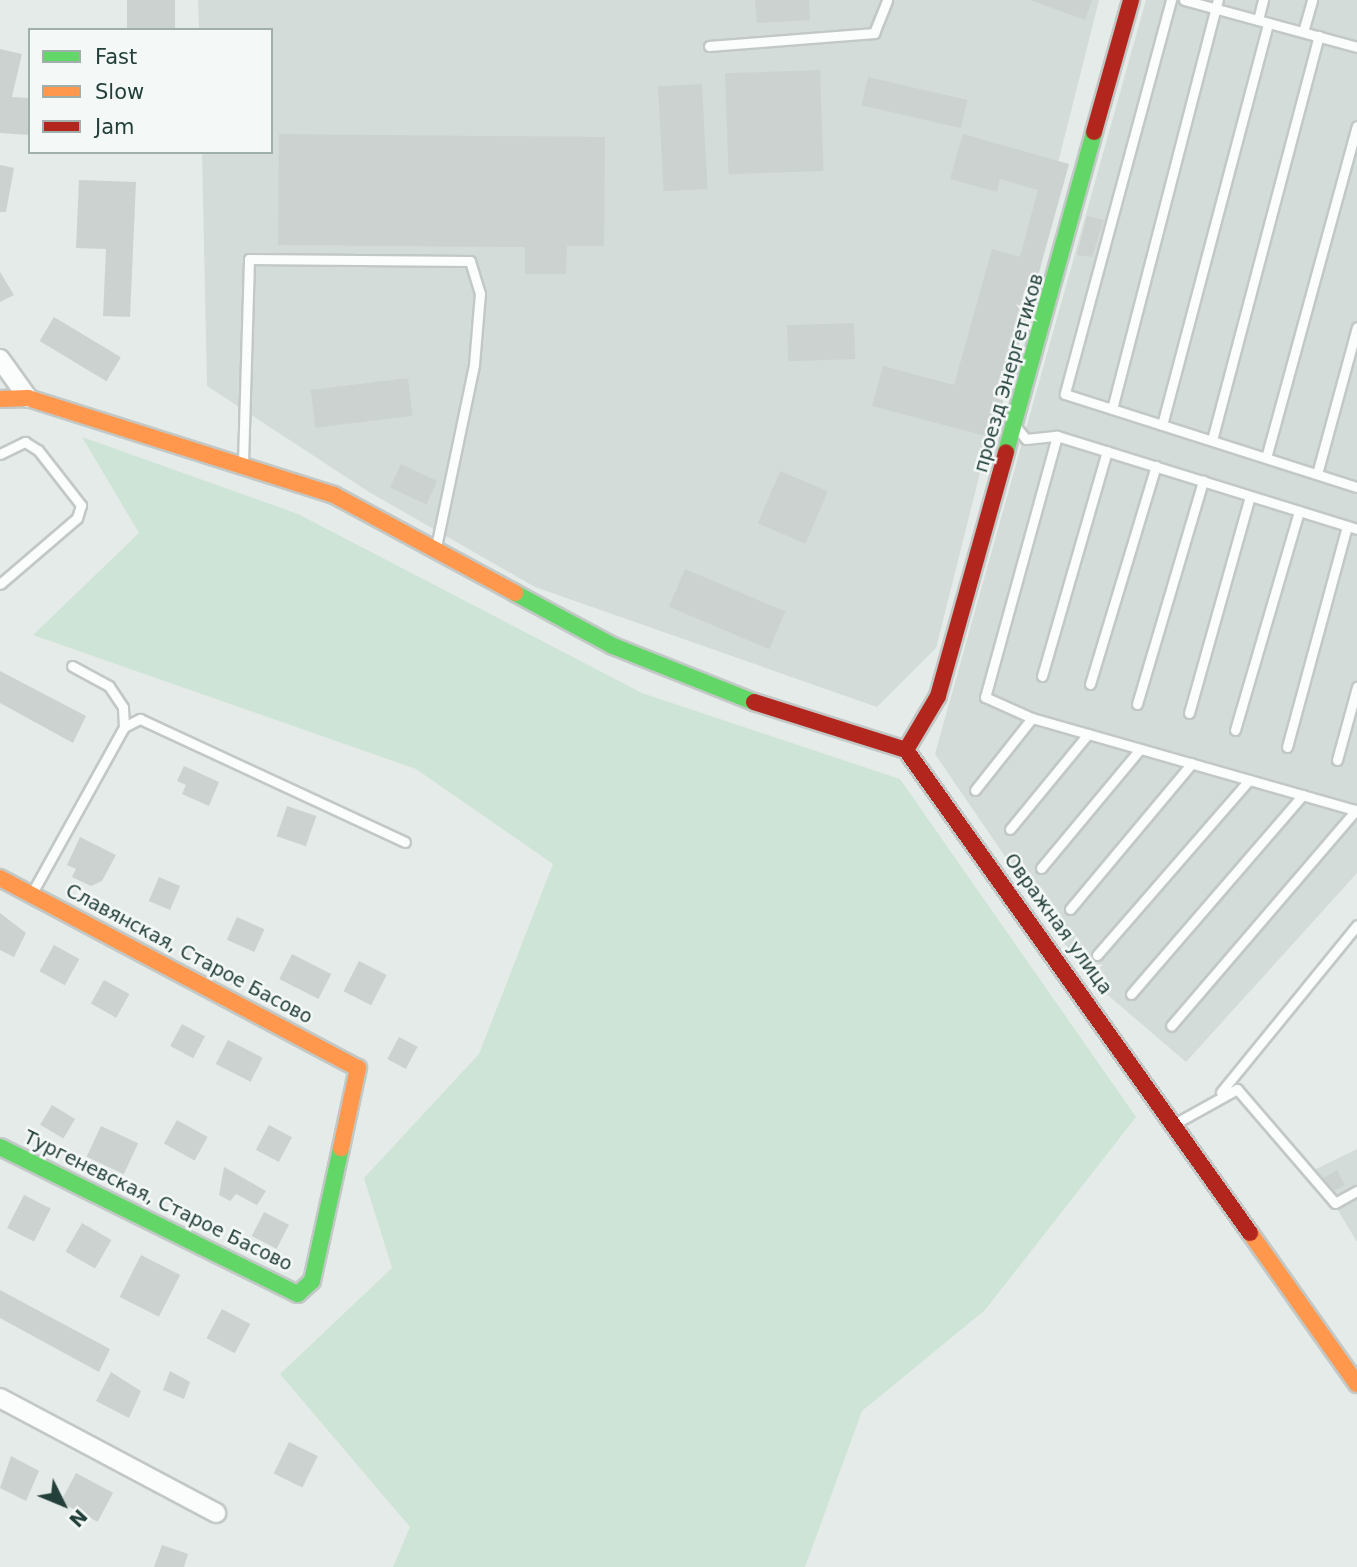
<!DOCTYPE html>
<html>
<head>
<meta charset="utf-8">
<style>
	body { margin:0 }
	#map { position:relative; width:1357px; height:1567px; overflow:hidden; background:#e5ebe9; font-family:"DejaVu Sans",sans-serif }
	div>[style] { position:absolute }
	.built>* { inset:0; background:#d3dcd9 }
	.green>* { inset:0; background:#cee4d7 }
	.building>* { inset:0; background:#ccd2d0; transform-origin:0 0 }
	.roads { filter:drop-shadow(2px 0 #c2c8c6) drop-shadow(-2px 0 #c2c8c6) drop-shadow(0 2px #c2c8c6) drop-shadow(0 -2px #c2c8c6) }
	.lane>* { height:9px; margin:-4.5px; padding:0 4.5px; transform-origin:4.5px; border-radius:4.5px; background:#fbfcfc }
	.street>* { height:18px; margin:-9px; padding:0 9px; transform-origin:9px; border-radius:9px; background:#fbfcfc }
	.fast>* { height:16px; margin:-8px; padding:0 8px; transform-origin:8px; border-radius:8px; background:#63d668 }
	.slow>* { height:16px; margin:-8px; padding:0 8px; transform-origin:8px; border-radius:8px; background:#ff974d }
	.jam>* { height:16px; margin:-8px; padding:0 8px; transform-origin:8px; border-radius:8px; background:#b3261e }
	span { translate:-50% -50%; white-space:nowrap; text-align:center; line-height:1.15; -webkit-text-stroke:5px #f4f9f7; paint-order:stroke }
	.street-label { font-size:19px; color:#233f3a }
	.legend { position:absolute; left:28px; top:28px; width:245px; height:126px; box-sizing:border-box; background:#f4f9f7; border:2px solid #a0afab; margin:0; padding:9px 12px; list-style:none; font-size:21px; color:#233f3a }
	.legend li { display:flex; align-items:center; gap:14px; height:35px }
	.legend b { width:35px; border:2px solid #a0afab }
	.north { position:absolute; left:28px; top:1469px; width:70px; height:70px; -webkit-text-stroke:5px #f4f9f7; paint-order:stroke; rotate:133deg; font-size:19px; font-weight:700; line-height:28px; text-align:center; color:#233f3a }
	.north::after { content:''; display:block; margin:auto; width:24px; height:32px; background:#233f3a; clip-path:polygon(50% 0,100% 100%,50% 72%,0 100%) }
</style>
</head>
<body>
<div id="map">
	<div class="built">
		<div style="clip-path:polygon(198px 0,1099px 0,936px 648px,877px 707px,535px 587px,369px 492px,207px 386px,202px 152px,271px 152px,271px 30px,199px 30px)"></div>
		<div style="clip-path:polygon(1146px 0,1357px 0,1357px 873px,1186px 1062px,1089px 979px,935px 754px)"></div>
		<div style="clip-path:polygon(1357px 1149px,1357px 1242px,1314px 1170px)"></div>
	</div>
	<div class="green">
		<div style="clip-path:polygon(82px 437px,298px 514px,642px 693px,900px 779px,1136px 1117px,985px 1310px,862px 1411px,805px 1567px,393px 1567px,410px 1527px,280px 1374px,392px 1268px,364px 1178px,479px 1054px,553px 864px,416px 769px,33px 635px,139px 533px)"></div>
	</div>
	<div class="building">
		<div style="left:127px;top:0;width:48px;height:30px"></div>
		<div style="clip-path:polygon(755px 0,809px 0,810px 20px,757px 23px)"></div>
		<div style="clip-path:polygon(1030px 0,1092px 0,1085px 20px)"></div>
		<div style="clip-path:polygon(0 49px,22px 54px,12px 97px,30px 98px,30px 135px,0 133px)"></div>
		<div style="left:820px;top:70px;width:101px;height:95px;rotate:88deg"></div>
		<div style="left:868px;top:77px;width:102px;height:29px;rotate:13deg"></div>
		<div style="left:702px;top:84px;width:105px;height:44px;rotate:87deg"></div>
		<div style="clip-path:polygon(279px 134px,605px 137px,604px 246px,567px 246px,566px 274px,525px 274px,525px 247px,278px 245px)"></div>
		<div style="clip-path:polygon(963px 134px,1069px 164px,993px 438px,872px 406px,883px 366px,954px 385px,992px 249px,1020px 257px,1038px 190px,1000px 179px,997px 192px,950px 179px)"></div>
		<div style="clip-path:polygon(0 165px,14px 168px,6px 212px,0 212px)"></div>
		<div style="clip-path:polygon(79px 180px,136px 182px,130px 317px,103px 316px,106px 249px,76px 248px)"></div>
		<div style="clip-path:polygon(1087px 216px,1104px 220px,1092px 257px,1077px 255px)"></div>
		<div style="clip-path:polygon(0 272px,14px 295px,0 302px)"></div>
		<div style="left:54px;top:317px;width:78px;height:28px;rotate:31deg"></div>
		<div style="left:854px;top:323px;width:36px;height:67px;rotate:88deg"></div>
		<div style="left:408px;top:378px;width:38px;height:98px;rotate:83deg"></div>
		<div style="left:401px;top:464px;width:40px;height:26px;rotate:25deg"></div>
		<div style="left:780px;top:471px;width:52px;height:57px;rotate:23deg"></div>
		<div style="left:685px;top:569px;width:109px;height:41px;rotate:23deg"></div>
		<div style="clip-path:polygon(0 671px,86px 716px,73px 743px,0 703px)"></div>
		<div style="clip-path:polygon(184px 766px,219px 782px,209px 806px,182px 794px,186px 785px,177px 781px)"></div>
		<div style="left:287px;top:806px;width:31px;height:32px;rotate:19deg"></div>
		<div style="clip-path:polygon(80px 837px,116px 855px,102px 881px,91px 886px,72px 877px,76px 869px,67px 865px)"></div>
		<div style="left:159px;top:877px;width:23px;height:26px;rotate:23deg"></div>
		<div style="clip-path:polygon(0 913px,26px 933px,14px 957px,0 950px)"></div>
		<div style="left:237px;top:917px;width:30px;height:25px;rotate:24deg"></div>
		<div style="left:54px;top:945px;width:29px;height:30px;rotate:29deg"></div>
		<div style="left:292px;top:954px;width:44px;height:28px;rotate:27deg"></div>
		<div style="left:359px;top:961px;width:31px;height:34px;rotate:27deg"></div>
		<div style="left:104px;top:980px;width:29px;height:27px;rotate:29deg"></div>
		<div style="left:182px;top:1024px;width:26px;height:25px;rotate:28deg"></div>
		<div style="left:399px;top:1037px;width:21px;height:25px;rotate:28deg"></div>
		<div style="left:228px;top:1040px;width:39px;height:27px;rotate:27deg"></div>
		<div style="left:52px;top:1105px;width:27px;height:23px;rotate:31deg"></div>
		<div style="left:177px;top:1120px;width:35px;height:27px;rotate:29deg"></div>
		<div style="left:269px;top:1125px;width:26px;height:28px;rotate:28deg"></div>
		<div style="left:101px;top:1126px;width:41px;height:34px;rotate:25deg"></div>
		<div style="clip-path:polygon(224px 1167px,266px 1191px,257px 1205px,236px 1194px,230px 1201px,219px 1195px)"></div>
		<div style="clip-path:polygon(1337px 1170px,1345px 1185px,1334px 1191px,1323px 1178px)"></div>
		<div style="left:24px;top:1195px;width:30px;height:37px;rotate:27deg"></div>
		<div style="left:264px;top:1212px;width:28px;height:27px;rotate:27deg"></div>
		<div style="left:82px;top:1223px;width:34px;height:33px;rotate:30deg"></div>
		<div style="left:141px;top:1255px;width:44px;height:47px;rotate:27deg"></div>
		<div style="clip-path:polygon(0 1290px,110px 1349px,99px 1372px,0 1318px)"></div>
		<div style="left:222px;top:1309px;width:32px;height:33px;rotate:28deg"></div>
		<div style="clip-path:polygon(170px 1371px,190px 1382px,184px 1399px,163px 1390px)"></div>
		<div style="clip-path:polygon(111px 1372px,141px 1391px,129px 1418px,96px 1401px)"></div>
		<div style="left:289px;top:1442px;width:32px;height:35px;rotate:26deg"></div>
		<div style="clip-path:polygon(11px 1456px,39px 1471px,26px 1501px,0 1488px)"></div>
		<div style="left:76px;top:1473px;width:42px;height:33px;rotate:28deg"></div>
		<div style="clip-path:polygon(162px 1545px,188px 1554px,184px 1567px,154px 1567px)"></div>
	</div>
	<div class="roads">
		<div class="lane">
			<div style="left:1171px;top:0;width:408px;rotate:105.1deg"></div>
			<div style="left:1065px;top:394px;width:306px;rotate:17.7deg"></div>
			<div style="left:1184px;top:0;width:179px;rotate:15.2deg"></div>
			<div style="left:1258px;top:20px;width:21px;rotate:-76deg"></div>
			<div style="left:1303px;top:32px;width:33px;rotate:-74deg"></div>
			<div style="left:709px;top:46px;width:166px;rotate:-4.5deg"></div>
			<div style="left:874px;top:33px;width:35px;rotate:-68deg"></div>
			<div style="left:1112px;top:409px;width:423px;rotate:-75.5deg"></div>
			<div style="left:1162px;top:425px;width:416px;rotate:-75.2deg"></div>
			<div style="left:1017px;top:428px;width:14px;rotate:51deg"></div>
			<div style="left:1026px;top:439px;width:31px;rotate:-6deg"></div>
			<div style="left:1057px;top:436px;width:314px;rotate:17.2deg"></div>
			<div style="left:1057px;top:436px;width:271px;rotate:105.4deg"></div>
			<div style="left:985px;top:697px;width:51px;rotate:24.1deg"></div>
			<div style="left:1032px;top:718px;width:337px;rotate:15.9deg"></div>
			<div style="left:1356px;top:810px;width:284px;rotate:130.6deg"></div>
			<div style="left:1212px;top:440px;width:418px;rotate:-75.2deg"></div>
			<div style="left:0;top:454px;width:28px;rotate:-26deg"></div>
			<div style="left:25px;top:442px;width:15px;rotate:32deg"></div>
			<div style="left:38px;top:450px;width:70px;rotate:52deg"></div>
			<div style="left:81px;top:505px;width:14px;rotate:107deg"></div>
			<div style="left:77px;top:518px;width:101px;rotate:139.4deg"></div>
			<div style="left:1266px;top:458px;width:344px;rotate:-74.7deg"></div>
			<div style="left:243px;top:462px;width:203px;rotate:-88.3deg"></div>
			<div style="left:249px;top:259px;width:221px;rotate:0.5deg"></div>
			<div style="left:470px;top:261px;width:34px;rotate:73deg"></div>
			<div style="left:480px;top:293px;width:72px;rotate:94.8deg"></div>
			<div style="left:474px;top:365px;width:186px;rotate:101.8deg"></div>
			<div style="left:1317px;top:474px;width:152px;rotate:-74.8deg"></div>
			<div style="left:1042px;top:676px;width:234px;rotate:-73.9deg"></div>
			<div style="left:1090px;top:684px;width:228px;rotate:-73.2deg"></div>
			<div style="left:1137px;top:704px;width:233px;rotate:-73.5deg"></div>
			<div style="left:1189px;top:713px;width:225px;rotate:-74.3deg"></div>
			<div style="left:124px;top:727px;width:18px;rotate:-27deg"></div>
			<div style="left:140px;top:719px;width:292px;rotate:24.9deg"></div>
			<div style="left:1235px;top:730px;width:228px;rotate:-73.7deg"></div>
			<div style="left:1287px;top:747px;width:229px;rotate:-74.8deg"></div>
			<div style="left:1337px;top:760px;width:76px;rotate:-74.7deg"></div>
			<div style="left:975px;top:790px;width:92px;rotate:-51.6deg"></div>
			<div style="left:1010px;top:829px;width:123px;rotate:-50.6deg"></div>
			<div style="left:1041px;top:868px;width:155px;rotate:-50.2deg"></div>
			<div style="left:32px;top:893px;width:190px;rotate:-61deg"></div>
			<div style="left:124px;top:727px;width:20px;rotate:-93deg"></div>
			<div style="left:123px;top:707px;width:25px;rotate:-124deg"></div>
			<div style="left:109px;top:686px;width:42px;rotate:-151.6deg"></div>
			<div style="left:1070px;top:909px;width:190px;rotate:-50.1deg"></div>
			<div style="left:1097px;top:955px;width:232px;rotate:-49deg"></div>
			<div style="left:1131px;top:994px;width:263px;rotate:-49.2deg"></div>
			<div style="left:1221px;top:1092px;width:215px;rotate:-50.8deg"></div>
			<div style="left:1176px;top:1123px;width:70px;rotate:-29.1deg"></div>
			<div style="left:1237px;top:1089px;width:150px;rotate:49.3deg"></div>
			<div style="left:1335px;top:1203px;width:25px;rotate:-29deg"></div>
		</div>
		<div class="street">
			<div style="left:0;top:359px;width:48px;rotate:54.3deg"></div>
			<div style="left:0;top:1398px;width:245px;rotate:28deg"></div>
		</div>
		<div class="fast">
			<div style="left:1006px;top:452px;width:332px;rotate:-74.6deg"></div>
			<div style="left:515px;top:593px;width:111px;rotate:28.4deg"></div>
			<div style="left:613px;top:646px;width:152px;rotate:21.7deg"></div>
			<div style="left:0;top:1147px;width:332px;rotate:26.3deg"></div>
			<div style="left:298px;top:1294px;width:19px;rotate:-43deg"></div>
			<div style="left:312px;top:1281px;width:136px;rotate:-77.7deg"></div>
		</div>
		<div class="slow">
			<div style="left:0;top:399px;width:28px;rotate:-2deg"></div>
			<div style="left:28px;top:398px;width:321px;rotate:17.6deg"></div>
			<div style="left:334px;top:495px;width:206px;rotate:28.4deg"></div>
			<div style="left:0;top:878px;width:405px;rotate:28deg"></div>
			<div style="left:358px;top:1068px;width:82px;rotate:102deg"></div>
			<div style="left:1250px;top:1233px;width:185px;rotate:54.7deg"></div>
		</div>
		<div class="jam">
			<div style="left:1094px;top:132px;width:137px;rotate:-74.3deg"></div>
			<div style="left:754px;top:702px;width:159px;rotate:17.5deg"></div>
			<div style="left:906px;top:750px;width:63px;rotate:-59.3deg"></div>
			<div style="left:938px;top:696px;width:253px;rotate:-74.4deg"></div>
			<div style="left:906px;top:750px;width:593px;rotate:54.54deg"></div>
		</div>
	</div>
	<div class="street-label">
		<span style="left:1009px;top:373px;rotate:-74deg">проезд Энергетиков</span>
		<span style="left:1058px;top:924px;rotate:54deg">Овражная улица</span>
		<span style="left:189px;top:954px;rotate:28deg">Славянская, Старое Басово</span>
		<span style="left:158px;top:1201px;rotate:26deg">Тургеневская, Старое Басово</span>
	</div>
	<ul class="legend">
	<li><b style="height:9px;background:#63d668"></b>Fast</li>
	<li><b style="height:9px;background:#ff974d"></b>Slow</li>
	<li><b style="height:9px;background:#b3261e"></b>Jam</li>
	</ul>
	<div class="north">N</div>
</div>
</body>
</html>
